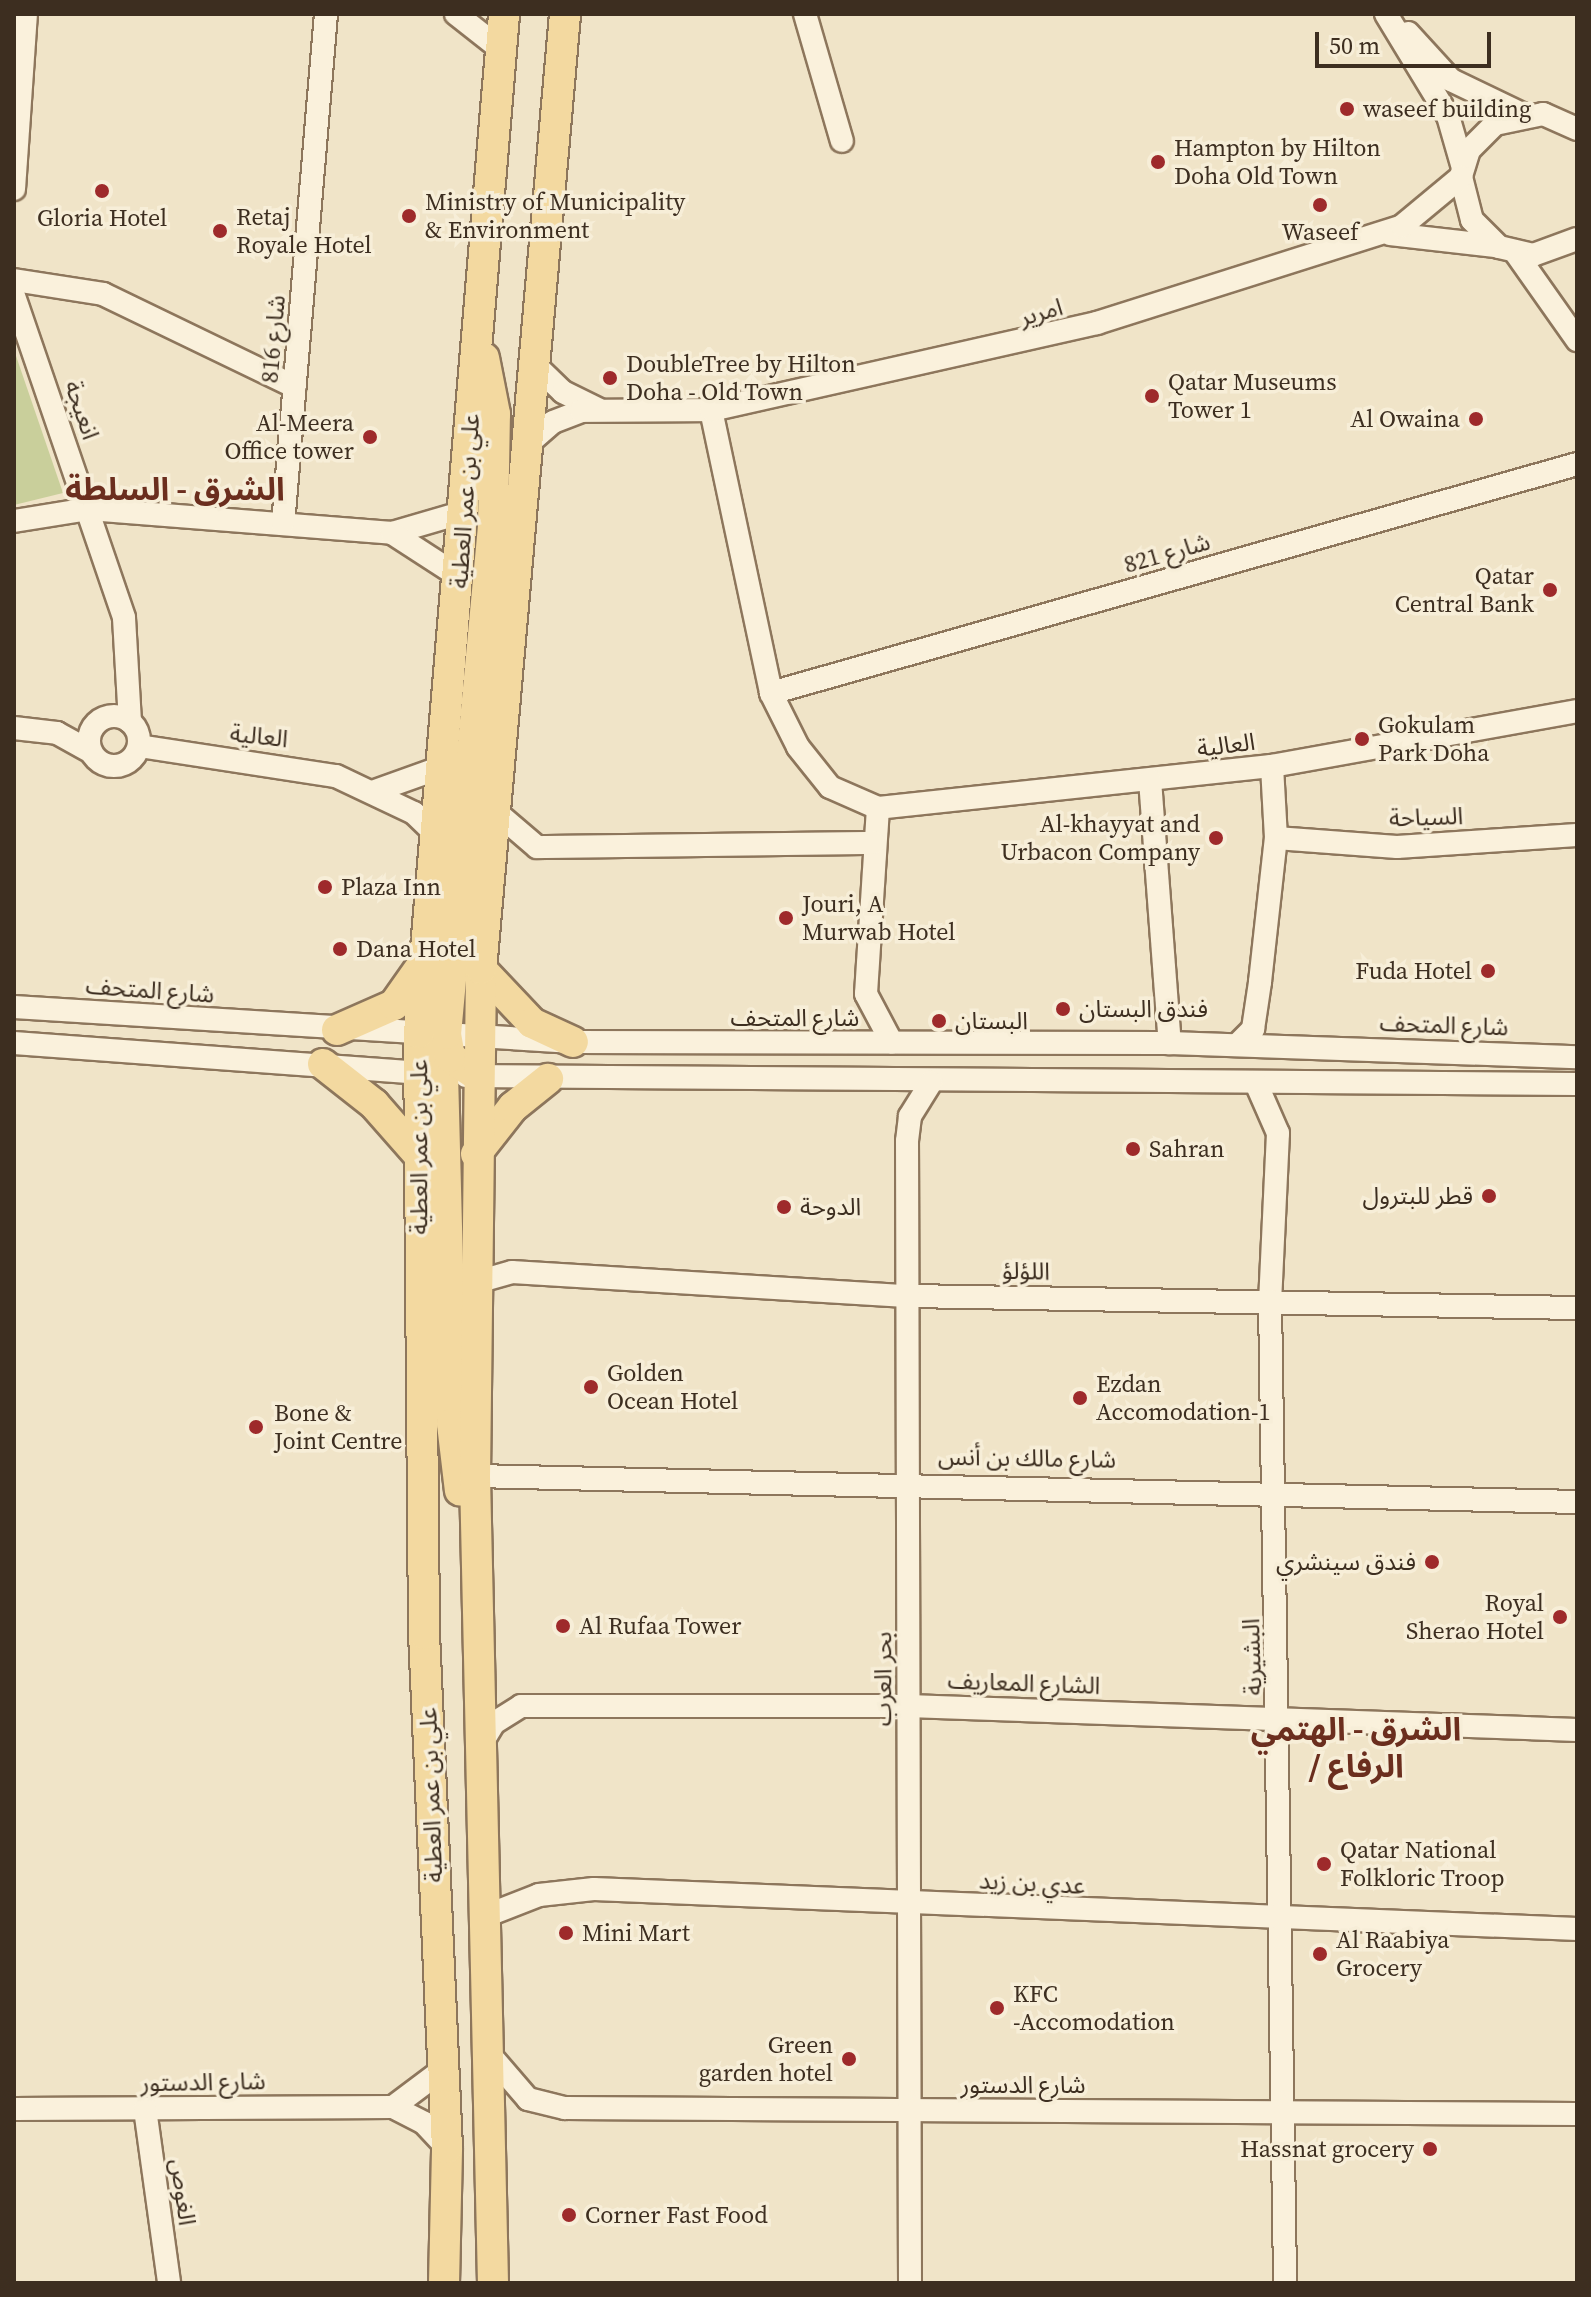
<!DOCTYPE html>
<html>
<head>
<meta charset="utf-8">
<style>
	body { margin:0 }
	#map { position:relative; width:1591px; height:2297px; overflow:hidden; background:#f0e4c8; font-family:"Source Serif 4","Noto Sans Arabic",serif }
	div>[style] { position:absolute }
	.green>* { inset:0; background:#c9cf9b }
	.roads { filter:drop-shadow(2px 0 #8d765c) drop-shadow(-2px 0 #8d765c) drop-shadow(0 2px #8d765c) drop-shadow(0 -2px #8d765c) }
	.minor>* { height:22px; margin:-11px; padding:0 11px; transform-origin:11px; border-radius:11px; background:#faf1dc }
	.minor>.ring { margin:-11px; padding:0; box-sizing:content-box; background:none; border:22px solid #faf1dc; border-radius:50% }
	.major>* { height:30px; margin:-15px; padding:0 15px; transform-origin:15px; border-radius:15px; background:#f3d9a0 }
	.dots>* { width:22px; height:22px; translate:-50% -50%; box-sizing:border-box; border:4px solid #f7eed8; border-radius:50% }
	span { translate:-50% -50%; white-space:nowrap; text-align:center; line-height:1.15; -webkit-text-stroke:7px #f7eed8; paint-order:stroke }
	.poi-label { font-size:24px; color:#3d2e20 }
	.left { translate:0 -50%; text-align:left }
	.right { translate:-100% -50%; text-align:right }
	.street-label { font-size:24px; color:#3d2e20 }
	.district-label { font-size:32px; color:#6b2e1e; font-weight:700 }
	.frame { position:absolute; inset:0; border:16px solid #3d2e20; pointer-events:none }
	.scale { position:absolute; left:1315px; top:32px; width:176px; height:36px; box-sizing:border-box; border:4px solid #3d2e20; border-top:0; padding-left:10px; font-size:24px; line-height:28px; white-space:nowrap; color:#3d2e20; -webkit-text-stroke:6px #f7eed8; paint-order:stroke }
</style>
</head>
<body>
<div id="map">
	<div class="green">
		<div style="clip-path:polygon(14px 350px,63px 493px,14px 505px)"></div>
	</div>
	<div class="roads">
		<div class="minor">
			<div style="left:456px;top:14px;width:60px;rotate:38.2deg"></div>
			<div style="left:805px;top:14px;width:132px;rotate:73.8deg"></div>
			<div style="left:1386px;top:14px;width:119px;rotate:58.7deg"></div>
			<div style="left:1448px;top:116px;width:54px;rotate:73.9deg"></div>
			<div style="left:1408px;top:33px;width:64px;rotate:47.5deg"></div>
			<div style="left:1451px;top:80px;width:79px;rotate:25.6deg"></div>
			<div style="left:1577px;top:129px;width:37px;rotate:-156deg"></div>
			<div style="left:1543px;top:114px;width:49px;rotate:168.2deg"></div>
			<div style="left:1495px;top:124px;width:37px;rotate:135deg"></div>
			<div style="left:1469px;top:150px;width:28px;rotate:107deg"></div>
			<div style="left:1461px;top:177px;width:44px;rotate:75.7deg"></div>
			<div style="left:1472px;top:220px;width:38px;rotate:45deg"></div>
			<div style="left:1499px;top:247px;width:35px;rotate:13deg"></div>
			<div style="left:1533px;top:255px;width:47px;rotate:-20deg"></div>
			<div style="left:14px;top:189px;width:175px;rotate:-86.1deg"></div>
			<div style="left:1390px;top:234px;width:106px;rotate:6.5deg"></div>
			<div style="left:1515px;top:252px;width:108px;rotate:54.8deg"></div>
			<div style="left:14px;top:280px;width:90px;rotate:8.9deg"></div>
			<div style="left:103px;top:294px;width:213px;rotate:25.8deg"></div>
			<div style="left:14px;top:296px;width:340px;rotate:71.1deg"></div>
			<div style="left:124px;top:618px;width:104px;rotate:86.7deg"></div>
			<div style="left:536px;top:366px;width:37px;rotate:44deg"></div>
			<div style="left:563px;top:392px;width:39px;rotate:26deg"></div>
			<div style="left:711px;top:410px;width:289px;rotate:78deg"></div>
			<div style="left:771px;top:693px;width:60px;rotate:63.4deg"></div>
			<div style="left:798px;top:747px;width:51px;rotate:51.3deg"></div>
			<div style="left:830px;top:787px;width:52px;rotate:23.6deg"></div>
			<div style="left:878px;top:808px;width:396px;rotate:-6.1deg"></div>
			<div style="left:1272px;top:766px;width:310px;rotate:-10.2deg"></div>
			<div style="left:530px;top:442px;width:30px;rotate:-41deg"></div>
			<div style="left:553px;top:422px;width:30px;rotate:-21deg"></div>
			<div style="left:581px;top:411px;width:130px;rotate:-0.4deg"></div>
			<div style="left:711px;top:410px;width:396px;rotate:-12.7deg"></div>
			<div style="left:1097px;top:323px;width:320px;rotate:-17.6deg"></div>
			<div style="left:1402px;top:226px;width:77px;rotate:-39.7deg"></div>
			<div style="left:14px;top:521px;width:76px;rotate:-9.1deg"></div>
			<div style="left:89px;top:509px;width:304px;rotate:4.5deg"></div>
			<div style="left:392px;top:533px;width:75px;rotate:-16.3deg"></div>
			<div style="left:283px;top:524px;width:512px;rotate:-85.18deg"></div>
			<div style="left:392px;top:533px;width:81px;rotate:32.9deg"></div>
			<div style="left:771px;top:693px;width:838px;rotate:-15.86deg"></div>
			<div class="ring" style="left:89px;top:716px;width:28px;height:28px"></div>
			<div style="left:14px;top:728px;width:43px;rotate:6.6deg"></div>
			<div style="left:57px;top:733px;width:37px;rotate:29deg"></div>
			<div style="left:139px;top:746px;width:199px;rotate:8.7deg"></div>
			<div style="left:336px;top:776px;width:86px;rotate:25.4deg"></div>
			<div style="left:414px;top:813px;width:35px;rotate:44deg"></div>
			<div style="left:1150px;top:780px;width:264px;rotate:85.7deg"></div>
			<div style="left:372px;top:792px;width:77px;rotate:-19.6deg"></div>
			<div style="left:878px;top:808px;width:186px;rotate:93.7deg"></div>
			<div style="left:866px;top:994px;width:55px;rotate:62deg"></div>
			<div style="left:496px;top:812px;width:54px;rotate:40.5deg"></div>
			<div style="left:537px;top:847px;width:337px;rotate:-0.7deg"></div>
			<div style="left:1276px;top:838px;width:121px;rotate:4.3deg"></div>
			<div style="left:1397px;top:847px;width:180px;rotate:-3.8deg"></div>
			<div style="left:14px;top:1007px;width:560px;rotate:3.58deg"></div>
			<div style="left:573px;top:1042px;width:597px;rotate:0.1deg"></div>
			<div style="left:1170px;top:1043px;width:407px;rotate:2deg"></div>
			<div style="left:14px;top:1043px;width:419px;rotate:4.2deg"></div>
			<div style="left:1237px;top:1045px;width:23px;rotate:-45deg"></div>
			<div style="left:1253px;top:1029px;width:48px;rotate:-81.5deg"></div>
			<div style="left:1260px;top:982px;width:145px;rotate:-83.7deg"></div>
			<div style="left:1276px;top:838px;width:72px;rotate:-93.2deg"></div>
			<div style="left:466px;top:1076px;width:1111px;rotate:0.41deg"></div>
			<div style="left:1256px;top:1083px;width:55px;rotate:66.3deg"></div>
			<div style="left:1278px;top:1133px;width:168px;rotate:92.7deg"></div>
			<div style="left:1270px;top:1301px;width:982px;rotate:89.12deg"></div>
			<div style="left:477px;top:1282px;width:36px;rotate:-16deg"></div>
			<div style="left:512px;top:1272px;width:399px;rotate:3.5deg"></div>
			<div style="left:910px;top:1296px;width:667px;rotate:1.03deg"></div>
			<div style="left:475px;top:1476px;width:1102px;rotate:1.35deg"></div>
			<div style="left:483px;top:1741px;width:21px;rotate:-59deg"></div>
			<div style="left:494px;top:1723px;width:32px;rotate:-32deg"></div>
			<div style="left:521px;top:1706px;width:387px"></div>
			<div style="left:908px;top:1706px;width:669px;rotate:2.05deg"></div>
			<div style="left:488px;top:1915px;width:55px;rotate:-21.4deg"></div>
			<div style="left:539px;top:1895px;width:55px;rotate:-6.2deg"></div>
			<div style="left:594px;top:1889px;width:984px;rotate:2.33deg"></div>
			<div style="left:490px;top:2055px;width:58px;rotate:49.2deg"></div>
			<div style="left:528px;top:2099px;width:38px;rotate:14deg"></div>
			<div style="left:565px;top:2108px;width:1012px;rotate:0.34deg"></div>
			<div style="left:393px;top:2107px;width:60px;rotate:-36.9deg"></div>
			<div style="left:14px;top:2109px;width:379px;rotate:-0.3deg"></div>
			<div style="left:393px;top:2107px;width:35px;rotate:27deg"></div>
			<div style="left:424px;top:2123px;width:34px;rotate:47deg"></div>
			<div style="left:145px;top:2109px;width:176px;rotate:82.1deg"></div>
			<div style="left:910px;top:2283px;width:1142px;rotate:-90.15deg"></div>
			<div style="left:907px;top:1141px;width:25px;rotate:-83deg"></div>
			<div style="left:910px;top:1116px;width:40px;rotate:-58deg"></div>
		</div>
		<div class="major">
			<div style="left:481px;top:969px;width:74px;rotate:46.6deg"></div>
			<div style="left:532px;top:1023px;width:45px;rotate:24.9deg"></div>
			<div style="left:337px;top:1030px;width:62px;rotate:-23.7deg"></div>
			<div style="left:394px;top:1005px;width:45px;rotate:-54.9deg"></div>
			<div style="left:431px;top:1046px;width:30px;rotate:67deg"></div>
			<div style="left:443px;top:1074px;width:350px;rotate:88.5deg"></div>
			<div style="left:452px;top:1424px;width:67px;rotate:83.2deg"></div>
			<div style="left:323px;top:1064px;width:65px;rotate:38.1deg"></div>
			<div style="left:374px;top:1104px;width:65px;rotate:48.7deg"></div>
			<div style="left:478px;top:1076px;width:34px;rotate:-146deg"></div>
			<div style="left:450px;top:1057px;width:23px;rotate:-100deg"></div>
			<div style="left:446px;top:1034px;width:510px;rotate:-84.71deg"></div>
			<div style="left:493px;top:526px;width:112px;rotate:-89deg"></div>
			<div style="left:495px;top:414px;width:57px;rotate:-101.1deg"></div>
			<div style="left:476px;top:1154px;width:60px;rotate:-51.8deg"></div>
			<div style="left:513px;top:1107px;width:45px;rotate:-38.7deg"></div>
			<div style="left:444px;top:2283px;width:135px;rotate:-88.7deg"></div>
			<div style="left:447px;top:2148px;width:515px;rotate:-92.56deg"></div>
			<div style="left:424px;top:1634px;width:601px;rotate:-90.48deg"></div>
			<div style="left:419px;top:1033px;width:1023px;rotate:-85.23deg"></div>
			<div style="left:493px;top:2283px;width:807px;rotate:-91.28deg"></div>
			<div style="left:475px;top:1476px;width:507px;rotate:-89.32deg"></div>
			<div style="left:481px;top:969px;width:959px;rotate:-84.97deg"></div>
		</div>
	</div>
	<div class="dots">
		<div style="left:1347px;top:109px;background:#9e2a2b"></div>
		<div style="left:1158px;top:162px;background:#9e2a2b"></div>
		<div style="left:102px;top:191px;background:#9e2a2b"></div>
		<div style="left:1320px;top:205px;background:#9e2a2b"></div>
		<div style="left:409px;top:216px;background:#9e2a2b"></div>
		<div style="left:220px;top:231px;background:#9e2a2b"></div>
		<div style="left:610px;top:378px;background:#9e2a2b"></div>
		<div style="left:1152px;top:396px;background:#9e2a2b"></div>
		<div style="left:1476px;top:419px;background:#9e2a2b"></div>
		<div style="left:370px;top:437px;background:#9e2a2b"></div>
		<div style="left:1550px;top:590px;background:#9e2a2b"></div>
		<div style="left:1362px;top:739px;background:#9e2a2b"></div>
		<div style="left:1216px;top:838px;background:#9e2a2b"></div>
		<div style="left:325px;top:887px;background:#9e2a2b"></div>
		<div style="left:786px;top:918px;background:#9e2a2b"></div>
		<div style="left:340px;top:949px;background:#9e2a2b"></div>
		<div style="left:1488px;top:971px;background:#9e2a2b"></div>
		<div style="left:1063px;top:1009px;background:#9e2a2b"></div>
		<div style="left:939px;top:1021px;background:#9e2a2b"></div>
		<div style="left:1133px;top:1149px;background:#9e2a2b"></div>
		<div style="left:1489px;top:1196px;background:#9e2a2b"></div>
		<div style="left:784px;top:1207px;background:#9e2a2b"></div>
		<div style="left:591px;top:1387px;background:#9e2a2b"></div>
		<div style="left:1080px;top:1398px;background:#9e2a2b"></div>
		<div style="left:256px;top:1427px;background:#9e2a2b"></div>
		<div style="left:1432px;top:1562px;background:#9e2a2b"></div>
		<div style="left:1560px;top:1617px;background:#9e2a2b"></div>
		<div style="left:563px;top:1626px;background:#9e2a2b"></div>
		<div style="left:1324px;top:1864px;background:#9e2a2b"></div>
		<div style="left:566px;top:1933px;background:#9e2a2b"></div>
		<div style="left:1320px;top:1954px;background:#9e2a2b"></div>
		<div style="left:997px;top:2008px;background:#9e2a2b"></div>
		<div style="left:849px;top:2059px;background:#9e2a2b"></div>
		<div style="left:1430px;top:2149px;background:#9e2a2b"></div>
		<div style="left:569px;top:2215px;background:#9e2a2b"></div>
	</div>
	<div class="poi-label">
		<span class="left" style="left:1363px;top:109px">waseef building</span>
		<span class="left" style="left:1174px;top:162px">Hampton by Hilton<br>Doha Old Town</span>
		<span class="left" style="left:425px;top:216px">Ministry of Municipality<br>&amp; Environment</span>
		<span class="left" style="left:236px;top:231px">Retaj<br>Royale Hotel</span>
		<span style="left:102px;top:218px">Gloria Hotel</span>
		<span style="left:1320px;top:232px">Waseef</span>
		<span class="left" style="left:626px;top:378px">DoubleTree by Hilton<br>Doha - Old Town</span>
		<span class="left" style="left:1168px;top:396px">Qatar Museums<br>Tower 1</span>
		<span class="right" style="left:1460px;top:419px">Al Owaina</span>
		<span class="right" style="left:354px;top:437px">Al-Meera<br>Office tower</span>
		<span class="right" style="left:1534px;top:590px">Qatar<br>Central Bank</span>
		<span class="left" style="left:1378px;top:739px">Gokulam<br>Park Doha</span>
		<span class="right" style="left:1200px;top:838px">Al-khayyat and<br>Urbacon Company</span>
		<span class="left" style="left:341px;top:887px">Plaza Inn</span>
		<span class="left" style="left:802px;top:918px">Jouri, A<br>Murwab Hotel</span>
		<span class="left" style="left:356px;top:949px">Dana Hotel</span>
		<span class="right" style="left:1472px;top:971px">Fuda Hotel</span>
		<span class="left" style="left:1079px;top:1009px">فندق البستان</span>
		<span class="left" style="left:955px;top:1021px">البستان</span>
		<span class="left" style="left:1149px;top:1149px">Sahran</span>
		<span class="right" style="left:1473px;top:1196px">قطر للبترول</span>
		<span class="left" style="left:800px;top:1207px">الدوحة</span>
		<span class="left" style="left:607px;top:1387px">Golden<br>Ocean Hotel</span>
		<span class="left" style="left:1096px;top:1398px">Ezdan<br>Accomodation-1</span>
		<span class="left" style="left:274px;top:1427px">Bone &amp;<br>Joint Centre</span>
		<span class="right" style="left:1416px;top:1562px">فندق سينشري</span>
		<span class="right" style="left:1544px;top:1617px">Royal<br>Sherao Hotel</span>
		<span class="left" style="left:579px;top:1626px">Al Rufaa Tower</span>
		<span class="left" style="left:1340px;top:1864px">Qatar National<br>Folkloric Troop</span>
		<span class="left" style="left:582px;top:1933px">Mini Mart</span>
		<span class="left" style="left:1336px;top:1954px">Al Raabiya<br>Grocery</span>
		<span class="left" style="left:1013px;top:2008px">KFC<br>-Accomodation</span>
		<span class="right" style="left:833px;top:2059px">Green<br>garden hotel</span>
		<span class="right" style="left:1414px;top:2149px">Hassnat grocery</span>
		<span class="left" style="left:585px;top:2215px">Corner Fast Food</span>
	</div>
	<div class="street-label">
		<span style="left:1041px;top:312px;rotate:-16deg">امرير</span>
		<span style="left:273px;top:339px;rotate:-85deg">شارع 816</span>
		<span style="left:82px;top:410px;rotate:71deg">انعيجة</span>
		<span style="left:465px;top:501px;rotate:-86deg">علي بن عمر العطية</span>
		<span style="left:1167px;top:553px;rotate:-16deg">شارع 821</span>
		<span style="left:259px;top:736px;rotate:6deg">العالية</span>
		<span style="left:1226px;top:745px;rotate:-7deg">العالية</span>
		<span style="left:1426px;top:817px;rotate:-2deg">السياحة</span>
		<span style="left:150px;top:990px;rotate:4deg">شارع المتحف</span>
		<span style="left:795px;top:1018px">شارع المتحف</span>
		<span style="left:1444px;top:1025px;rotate:2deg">شارع المتحف</span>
		<span style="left:419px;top:1147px;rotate:-90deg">علي بن عمر العطية</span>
		<span style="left:1026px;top:1271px;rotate:1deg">اللؤلؤ</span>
		<span style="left:1027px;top:1458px;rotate:1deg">شارع مالك بن أنس</span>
		<span style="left:1252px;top:1657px;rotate:-92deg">البشيرية</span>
		<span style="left:883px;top:1679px;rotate:-90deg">بحر العرب</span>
		<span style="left:1024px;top:1683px;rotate:2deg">الشارع المعاريف</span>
		<span style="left:431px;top:1795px;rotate:-92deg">علي بن عمر العطية</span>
		<span style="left:1032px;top:1883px;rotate:3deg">عدي بن زيد</span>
		<span style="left:203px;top:2082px;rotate:-1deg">شارع الدستور</span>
		<span style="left:1023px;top:2085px">شارع الدستور</span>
		<span style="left:183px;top:2192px;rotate:82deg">الغوص</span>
	</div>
	<div class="district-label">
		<span style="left:175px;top:489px">الشرق - السلطة</span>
		<span style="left:1356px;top:1748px">الشرق - الهتمي<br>/ الرفاع</span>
	</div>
	<div class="frame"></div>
	<div class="scale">50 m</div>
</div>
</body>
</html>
